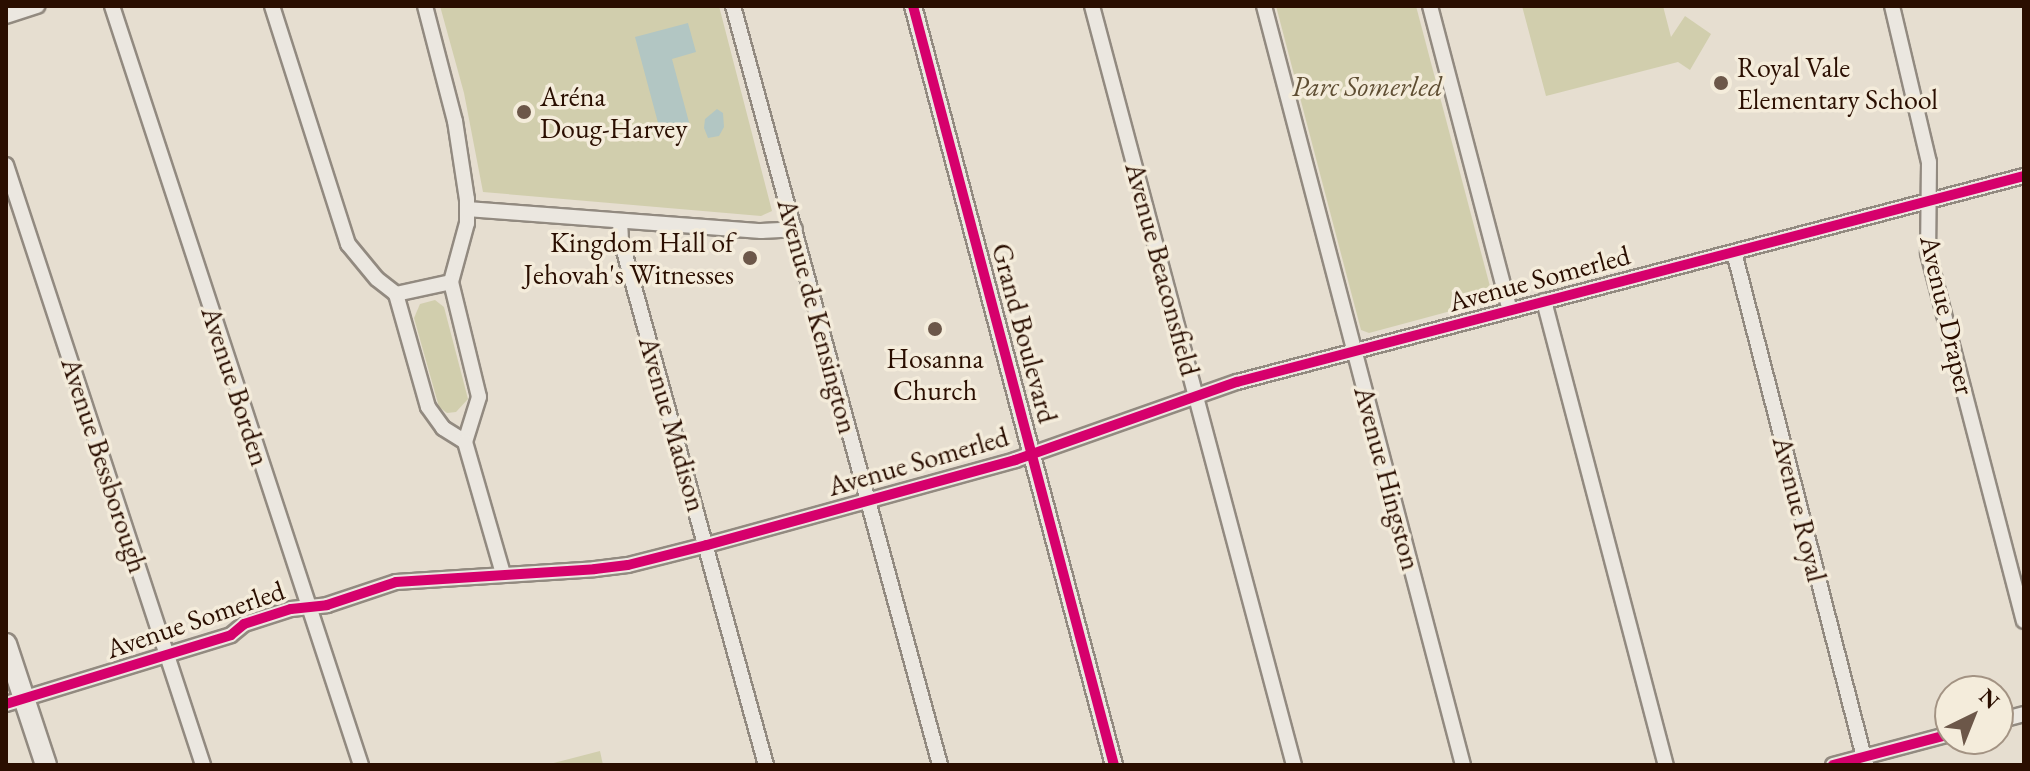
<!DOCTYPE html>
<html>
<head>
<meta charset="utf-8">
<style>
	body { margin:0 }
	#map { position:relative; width:2030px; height:771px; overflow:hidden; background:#e6ded0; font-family:"EB Garamond",serif }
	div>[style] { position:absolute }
	.green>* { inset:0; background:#d1cead }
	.water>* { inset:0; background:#b2c6c3 }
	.roads { filter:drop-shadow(2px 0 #928a80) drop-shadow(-2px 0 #928a80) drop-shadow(0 2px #928a80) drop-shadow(0 -2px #928a80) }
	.minor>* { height:14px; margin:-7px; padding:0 7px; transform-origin:7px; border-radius:7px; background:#ebe7e0 }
	.tertiary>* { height:16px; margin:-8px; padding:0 8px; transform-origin:8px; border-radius:8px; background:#ebe7e0 }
	.secondary>* { height:20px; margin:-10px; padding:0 10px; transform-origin:10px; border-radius:10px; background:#ebe7e0 }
	.cycleway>* { height:10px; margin:-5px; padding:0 5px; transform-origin:5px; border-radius:5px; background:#d6006c }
	.dots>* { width:22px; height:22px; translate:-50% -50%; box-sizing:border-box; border:4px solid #f4ecdb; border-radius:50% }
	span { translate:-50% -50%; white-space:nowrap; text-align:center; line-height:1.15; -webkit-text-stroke:7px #f4ecdb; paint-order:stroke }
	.poi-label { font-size:28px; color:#2a0e00 }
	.left { translate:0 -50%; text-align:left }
	.right { translate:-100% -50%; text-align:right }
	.park-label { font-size:28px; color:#5e4d32; font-style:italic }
	.street-label { font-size:28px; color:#2a0e00 }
	.frame { position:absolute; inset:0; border:8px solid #2a0e00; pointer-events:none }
	.north { position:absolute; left:1934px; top:675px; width:80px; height:80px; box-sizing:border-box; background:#f4ecdb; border:2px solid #a39383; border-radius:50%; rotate:43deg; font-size:22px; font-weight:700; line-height:32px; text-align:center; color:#2a0e00 }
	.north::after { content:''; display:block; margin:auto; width:28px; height:36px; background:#6c5749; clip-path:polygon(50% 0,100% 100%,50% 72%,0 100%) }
</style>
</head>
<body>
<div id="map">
	<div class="green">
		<div style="clip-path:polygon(440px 6px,719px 6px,772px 211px,761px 216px,483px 192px,464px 93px)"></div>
		<div style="clip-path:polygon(1276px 6px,1416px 6px,1492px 294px,1488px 301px,1369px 333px,1361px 330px)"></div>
		<div style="clip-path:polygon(1522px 6px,1663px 6px,1671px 37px,1685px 16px,1711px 34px,1690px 70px,1678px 62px,1546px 96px)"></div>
		<div style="clip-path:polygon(435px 300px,444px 307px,468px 399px,456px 412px,447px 413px,439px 407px,414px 318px,420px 304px)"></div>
		<div style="clip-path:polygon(600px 751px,603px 765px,546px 765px)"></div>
	</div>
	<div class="water">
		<div style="clip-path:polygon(688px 23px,696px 52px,672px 59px,690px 126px,661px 134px,635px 37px)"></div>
		<div style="clip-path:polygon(717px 109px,723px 113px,724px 127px,719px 136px,708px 138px,704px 128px,705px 119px)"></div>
	</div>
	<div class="roads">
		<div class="minor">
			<div style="left:112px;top:6px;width:799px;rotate:71.84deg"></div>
			<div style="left:272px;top:6px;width:250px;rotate:72.3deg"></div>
			<div style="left:348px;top:244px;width:45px;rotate:50.4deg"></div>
			<div style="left:377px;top:279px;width:24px;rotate:38deg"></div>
			<div style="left:396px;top:294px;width:117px;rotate:74.2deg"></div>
			<div style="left:428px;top:407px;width:26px;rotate:54deg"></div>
			<div style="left:443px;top:428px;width:26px;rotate:32deg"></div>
			<div style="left:425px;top:6px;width:119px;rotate:75.4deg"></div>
			<div style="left:455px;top:121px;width:79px;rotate:81.3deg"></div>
			<div style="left:467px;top:199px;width:24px;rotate:90deg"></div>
			<div style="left:467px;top:223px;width:61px;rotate:105.2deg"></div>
			<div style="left:451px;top:282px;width:118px;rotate:76.3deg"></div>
			<div style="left:479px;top:397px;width:47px;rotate:107.3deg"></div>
			<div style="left:465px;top:442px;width:137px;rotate:73.9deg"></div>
			<div style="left:733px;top:6px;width:787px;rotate:74.74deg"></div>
			<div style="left:1092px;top:6px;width:785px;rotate:75.1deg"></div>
			<div style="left:1264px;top:6px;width:785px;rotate:75.31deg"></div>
			<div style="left:1430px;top:6px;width:314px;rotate:75.3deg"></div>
			<div style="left:1892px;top:6px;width:160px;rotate:76.7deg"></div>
			<div style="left:1929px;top:162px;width:91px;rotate:90.6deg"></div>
			<div style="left:1928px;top:253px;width:380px;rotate:75.4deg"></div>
			<div style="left:6px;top:16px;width:33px;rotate:-18deg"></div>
			<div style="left:6px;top:165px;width:632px;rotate:71.82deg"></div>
			<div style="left:467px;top:209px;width:295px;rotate:4.3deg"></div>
			<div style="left:761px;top:231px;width:34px;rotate:-3deg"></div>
			<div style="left:620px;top:221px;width:19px;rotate:87deg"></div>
			<div style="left:621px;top:240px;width:545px;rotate:74.56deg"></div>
			<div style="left:1734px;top:252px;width:530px;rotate:75.57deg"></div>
			<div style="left:396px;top:294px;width:56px;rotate:-12.3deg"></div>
			<div style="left:1544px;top:301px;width:480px;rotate:75.3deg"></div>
			<div style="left:6px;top:704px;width:235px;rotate:-17deg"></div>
			<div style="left:231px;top:635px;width:17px;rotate:-40deg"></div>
			<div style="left:244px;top:624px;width:49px;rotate:-17.7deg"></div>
			<div style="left:291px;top:609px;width:36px;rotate:-6deg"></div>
			<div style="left:327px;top:605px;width:73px;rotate:-18.4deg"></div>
			<div style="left:396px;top:582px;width:199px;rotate:-3.7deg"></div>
			<div style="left:595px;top:569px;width:33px;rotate:-7deg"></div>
			<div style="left:628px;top:565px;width:81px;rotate:-14.2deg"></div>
			<div style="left:707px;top:545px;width:320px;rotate:-15.4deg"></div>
			<div style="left:1015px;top:460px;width:235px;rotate:-19.4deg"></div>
			<div style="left:1237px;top:382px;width:814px;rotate:-14.67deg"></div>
			<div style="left:1998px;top:721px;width:27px;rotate:-15deg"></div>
			<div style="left:1833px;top:765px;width:121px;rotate:-14.8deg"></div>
		</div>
		<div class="tertiary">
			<div style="left:913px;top:6px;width:785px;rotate:75.17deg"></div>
		</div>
		<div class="secondary">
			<div style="left:6px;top:644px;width:127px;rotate:71.7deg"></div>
		</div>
	</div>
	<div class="cycleway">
		<div style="left:913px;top:6px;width:785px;rotate:75.17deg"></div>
		<div style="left:6px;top:704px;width:235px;rotate:-17deg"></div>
		<div style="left:231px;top:635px;width:17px;rotate:-40deg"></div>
		<div style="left:244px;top:624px;width:49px;rotate:-17.7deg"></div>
		<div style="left:291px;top:609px;width:36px;rotate:-6deg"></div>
		<div style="left:327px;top:605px;width:73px;rotate:-18.4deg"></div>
		<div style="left:396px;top:582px;width:199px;rotate:-3.7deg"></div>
		<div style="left:595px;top:569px;width:33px;rotate:-7deg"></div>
		<div style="left:628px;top:565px;width:81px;rotate:-14.2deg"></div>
		<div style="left:707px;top:545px;width:320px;rotate:-15.4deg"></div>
		<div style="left:1015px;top:460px;width:235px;rotate:-19.4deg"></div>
		<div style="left:1237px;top:382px;width:814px;rotate:-14.67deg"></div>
		<div style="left:1833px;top:765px;width:121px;rotate:-14.8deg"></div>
	</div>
	<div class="dots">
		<div style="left:1721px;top:83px;background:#6c5749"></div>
		<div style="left:524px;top:112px;background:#6c5749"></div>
		<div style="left:750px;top:258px;background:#6c5749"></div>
		<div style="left:935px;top:329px;background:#6c5749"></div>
	</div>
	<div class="poi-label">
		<span class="left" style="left:1737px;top:83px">Royal Vale<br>Elementary School</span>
		<span class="left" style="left:540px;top:112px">Aréna<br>Doug-Harvey</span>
		<span class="right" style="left:734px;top:258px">Kingdom Hall of<br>Jehovah's Witnesses</span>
		<span style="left:935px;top:374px">Hosanna<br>Church</span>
	</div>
	<div class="park-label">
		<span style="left:1367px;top:86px">Parc Somerled</span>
	</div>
	<div class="street-label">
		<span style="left:1163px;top:269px;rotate:75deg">Avenue Beaconsfield</span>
		<span style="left:1539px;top:278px;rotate:-15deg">Avenue Somerled</span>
		<span style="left:1948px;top:315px;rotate:77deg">Avenue Draper</span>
		<span style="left:818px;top:316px;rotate:75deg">Avenue de Kensington</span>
		<span style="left:1025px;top:333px;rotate:75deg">Grand Boulevard</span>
		<span style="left:236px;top:386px;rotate:72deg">Avenue Borden</span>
		<span style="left:673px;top:424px;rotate:74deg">Avenue Madison</span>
		<span style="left:918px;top:461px;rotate:-16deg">Avenue Somerled</span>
		<span style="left:105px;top:465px;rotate:72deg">Avenue Bessborough</span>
		<span style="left:1388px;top:478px;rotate:75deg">Avenue Hingston</span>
		<span style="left:1800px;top:509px;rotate:76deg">Avenue Royal</span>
		<span style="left:195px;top:619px;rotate:-19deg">Avenue Somerled</span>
	</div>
	<div class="frame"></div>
	<div class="north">N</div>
</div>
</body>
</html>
